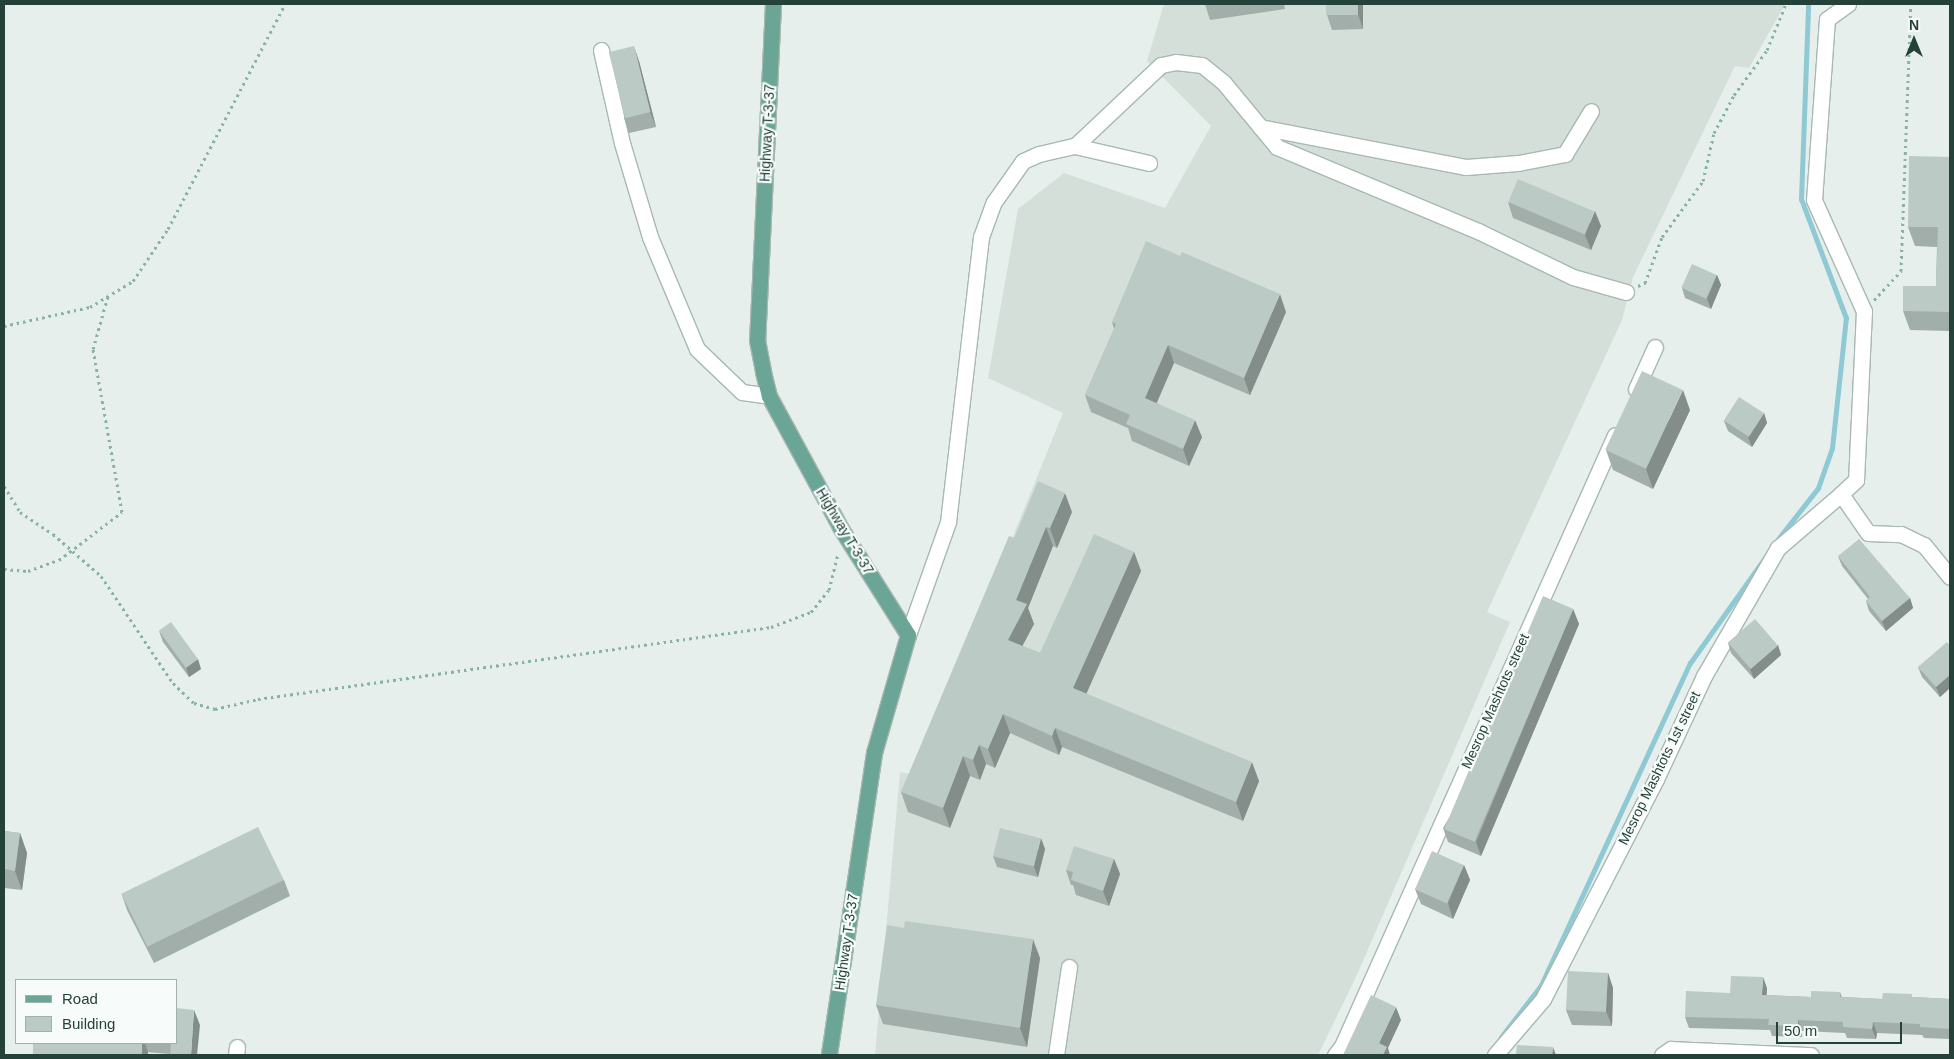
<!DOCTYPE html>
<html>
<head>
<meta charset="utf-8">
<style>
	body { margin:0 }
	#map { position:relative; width:1954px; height:1059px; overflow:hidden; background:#e6efeb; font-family:Arial,sans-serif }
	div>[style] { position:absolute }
	.built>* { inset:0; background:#d4dfda }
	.stream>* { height:5px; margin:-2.5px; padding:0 2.5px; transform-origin:2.5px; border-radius:2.5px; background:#8ec9d4 }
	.path>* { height:3px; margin-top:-1.5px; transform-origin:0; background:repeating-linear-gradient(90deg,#86b3a5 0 2.5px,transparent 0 6.5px) }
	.roads { filter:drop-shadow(1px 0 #a8b8b2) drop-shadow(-1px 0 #a8b8b2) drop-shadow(0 1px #a8b8b2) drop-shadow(0 -1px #a8b8b2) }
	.minor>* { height:15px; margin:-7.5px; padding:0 7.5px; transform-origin:7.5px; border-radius:7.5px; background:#fff }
	.major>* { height:15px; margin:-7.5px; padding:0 7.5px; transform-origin:7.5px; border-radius:7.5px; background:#6aa596 }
	.wall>* { inset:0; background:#a1aea9 }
	.shaded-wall>* { inset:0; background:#838d89 }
	.building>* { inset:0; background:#bbcac4; transform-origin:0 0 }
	span { translate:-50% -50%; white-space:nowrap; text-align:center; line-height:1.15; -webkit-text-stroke:4.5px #f7fbf9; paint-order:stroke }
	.street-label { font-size:14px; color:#24423a }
	.frame { position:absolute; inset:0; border:5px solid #24423a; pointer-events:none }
	.legend { position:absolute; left:15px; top:979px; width:162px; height:65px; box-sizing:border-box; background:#f7fbf9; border:1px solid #a3b1ad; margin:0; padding:6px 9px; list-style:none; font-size:15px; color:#24423a }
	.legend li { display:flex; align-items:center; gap:10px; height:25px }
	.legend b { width:25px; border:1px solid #a3b1ad }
	.north { position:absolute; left:1889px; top:15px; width:50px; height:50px; -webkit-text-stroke:4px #f7fbf9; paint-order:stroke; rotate:0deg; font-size:14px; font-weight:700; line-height:20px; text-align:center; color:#24423a }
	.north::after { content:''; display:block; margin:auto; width:18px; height:22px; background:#24423a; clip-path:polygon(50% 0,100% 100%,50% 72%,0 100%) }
	.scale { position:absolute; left:1776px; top:1022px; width:126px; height:22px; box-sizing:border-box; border:2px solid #24423a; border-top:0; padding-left:6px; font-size:15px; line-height:18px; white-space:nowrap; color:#24423a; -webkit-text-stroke:4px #f7fbf9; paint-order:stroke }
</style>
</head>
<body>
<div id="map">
	<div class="built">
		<div style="clip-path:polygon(1164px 4px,1785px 4px,1749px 68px,1735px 66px,1633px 277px,1622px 320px,1487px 612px,1510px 622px,1356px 977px,1318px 1055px,875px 1055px,900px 772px,916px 775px,1063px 413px,988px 378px,1018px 209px,1064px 173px,1165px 208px,1211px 126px,1147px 61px)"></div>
	</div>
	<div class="stream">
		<div style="left:1778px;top:539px;width:65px;rotate:-51.9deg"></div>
		<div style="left:1818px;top:488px;width:42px;rotate:-70.7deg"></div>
		<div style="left:1832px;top:448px;width:131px;rotate:-83.9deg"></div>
		<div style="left:1846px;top:318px;width:127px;rotate:-110.7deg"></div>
		<div style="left:1801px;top:199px;width:195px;rotate:-87.9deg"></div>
		<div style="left:1501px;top:1037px;width:66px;rotate:-52.4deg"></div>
		<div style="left:1541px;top:985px;width:355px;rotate:-65.2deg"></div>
		<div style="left:1690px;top:663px;width:131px;rotate:-54.6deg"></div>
	</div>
	<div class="path">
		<div style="left:1638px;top:286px;width:8px;rotate:-23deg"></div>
		<div style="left:1645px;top:283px;width:49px;rotate:-69.7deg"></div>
		<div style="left:1662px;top:237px;width:69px;rotate:-53.8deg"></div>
		<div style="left:1703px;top:181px;width:49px;rotate:-77.1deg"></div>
		<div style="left:1714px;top:133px;width:43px;rotate:-62.2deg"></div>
		<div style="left:1734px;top:95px;width:56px;rotate:-53.7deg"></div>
		<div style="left:1767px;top:50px;width:50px;rotate:-67.6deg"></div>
		<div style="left:1874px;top:300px;width:40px;rotate:-47deg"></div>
		<div style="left:1901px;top:271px;width:267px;rotate:-87.9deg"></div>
		<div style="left:4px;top:326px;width:88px;rotate:-12.5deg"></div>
		<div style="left:90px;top:307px;width:50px;rotate:-31.2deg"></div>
		<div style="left:133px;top:281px;width:63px;rotate:-56.1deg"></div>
		<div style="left:168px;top:229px;width:254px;rotate:-62.5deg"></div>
		<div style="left:4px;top:486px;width:31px;rotate:58deg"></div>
		<div style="left:20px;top:512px;width:40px;rotate:34deg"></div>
		<div style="left:53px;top:534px;width:64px;rotate:41.2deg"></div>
		<div style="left:101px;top:576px;width:129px;rotate:56.1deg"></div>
		<div style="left:173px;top:683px;width:29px;rotate:44deg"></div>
		<div style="left:194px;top:703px;width:22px;rotate:16deg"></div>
		<div style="left:215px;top:709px;width:44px;rotate:-13.1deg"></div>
		<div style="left:258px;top:699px;width:518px;rotate:-7.99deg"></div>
		<div style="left:771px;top:627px;width:43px;rotate:-20.6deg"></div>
		<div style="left:811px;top:612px;width:28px;rotate:-51deg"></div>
		<div style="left:829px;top:590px;width:38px;rotate:-76deg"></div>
		<div style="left:4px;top:569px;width:24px;rotate:5deg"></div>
		<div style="left:28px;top:571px;width:33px;rotate:-20deg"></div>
		<div style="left:59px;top:560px;width:79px;rotate:-37.3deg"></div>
		<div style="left:122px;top:512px;width:166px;rotate:-100.1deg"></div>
		<div style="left:93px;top:349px;width:55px;rotate:-74.2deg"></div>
	</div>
	<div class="roads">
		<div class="minor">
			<div style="left:1848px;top:4px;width:26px;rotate:144deg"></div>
			<div style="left:1827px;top:19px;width:181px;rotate:94.1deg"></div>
			<div style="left:1814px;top:200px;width:122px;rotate:65.8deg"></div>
			<div style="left:1864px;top:311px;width:169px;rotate:92.7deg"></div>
			<div style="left:1856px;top:480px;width:21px;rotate:137deg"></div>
			<div style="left:1841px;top:494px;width:47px;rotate:55.3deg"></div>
			<div style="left:1868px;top:533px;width:33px;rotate:2deg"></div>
			<div style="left:1901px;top:534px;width:25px;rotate:26deg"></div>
			<div style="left:1924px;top:545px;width:41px;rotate:50.9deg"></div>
			<div style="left:601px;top:50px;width:95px;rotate:77.3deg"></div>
			<div style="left:622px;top:143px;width:98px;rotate:73.4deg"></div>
			<div style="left:650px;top:237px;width:121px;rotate:67.2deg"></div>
			<div style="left:697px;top:349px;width:62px;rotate:43.7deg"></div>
			<div style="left:742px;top:392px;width:27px;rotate:8deg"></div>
			<div style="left:1260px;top:127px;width:210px;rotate:11deg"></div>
			<div style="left:1466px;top:167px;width:52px;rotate:-4.4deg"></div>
			<div style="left:1518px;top:163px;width:48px;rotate:-10.8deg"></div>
			<div style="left:1565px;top:154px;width:50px;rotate:-58.8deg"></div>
			<div style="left:1075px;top:146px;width:118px;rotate:-43.3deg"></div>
			<div style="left:1161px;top:65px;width:15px;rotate:-11deg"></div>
			<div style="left:1176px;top:62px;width:26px;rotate:7deg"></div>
			<div style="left:1202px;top:65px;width:28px;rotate:39deg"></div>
			<div style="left:1224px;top:83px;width:83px;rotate:50.4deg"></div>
			<div style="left:1277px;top:147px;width:218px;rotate:22.7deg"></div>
			<div style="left:1478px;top:231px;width:106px;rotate:25.8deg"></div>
			<div style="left:1573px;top:277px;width:55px;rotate:15.8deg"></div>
			<div style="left:1636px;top:389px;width:46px;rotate:-65.7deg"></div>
			<div style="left:908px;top:635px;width:120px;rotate:-70.5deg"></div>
			<div style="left:948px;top:522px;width:287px;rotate:-83.4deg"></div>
			<div style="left:981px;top:237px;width:37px;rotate:-70deg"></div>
			<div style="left:994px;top:202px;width:50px;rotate:-54.7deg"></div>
			<div style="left:1023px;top:161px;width:17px;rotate:-24deg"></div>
			<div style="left:1039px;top:154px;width:37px;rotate:-13deg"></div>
			<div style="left:1075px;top:146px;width:76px;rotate:12.9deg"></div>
			<div style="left:236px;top:1055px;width:8px;rotate:-83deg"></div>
			<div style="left:1056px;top:1055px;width:89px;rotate:-81.6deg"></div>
			<div style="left:1335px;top:1055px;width:11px;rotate:-52deg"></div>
			<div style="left:1342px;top:1046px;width:669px;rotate:-65.92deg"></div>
			<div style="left:1495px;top:1055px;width:74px;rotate:-49.4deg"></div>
			<div style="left:1543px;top:999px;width:247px;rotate:-62.8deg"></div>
			<div style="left:1656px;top:779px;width:114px;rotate:-65deg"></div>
			<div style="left:1704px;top:676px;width:148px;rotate:-60deg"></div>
			<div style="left:1778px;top:548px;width:83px;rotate:-40.6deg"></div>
			<div style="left:1662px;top:1055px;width:11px;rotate:-34deg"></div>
			<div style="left:1671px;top:1049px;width:140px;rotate:2.5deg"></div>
		</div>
		<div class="major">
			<div style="left:773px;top:4px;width:336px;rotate:92.7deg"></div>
			<div style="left:757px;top:340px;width:33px;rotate:79deg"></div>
			<div style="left:763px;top:372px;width:25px;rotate:76deg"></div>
			<div style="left:769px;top:396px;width:149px;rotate:61.5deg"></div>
			<div style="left:840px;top:527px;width:128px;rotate:57.8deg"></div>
			<div style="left:908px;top:635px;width:123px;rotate:106.1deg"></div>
			<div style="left:874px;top:753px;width:305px;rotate:98.5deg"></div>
		</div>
	</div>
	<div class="wall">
		<div style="clip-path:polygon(1205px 4px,1284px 4px,1285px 9px,1210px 20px)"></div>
		<div style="clip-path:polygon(1363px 4px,1363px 29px,1332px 30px,1327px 15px)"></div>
		<div style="clip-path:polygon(639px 61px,656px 127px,629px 133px,624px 118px)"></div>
		<div style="clip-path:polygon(1950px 157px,1950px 331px,1910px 330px,1903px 311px,1936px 286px,1937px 247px,1915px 246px,1908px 227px)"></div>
		<div style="clip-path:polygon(1508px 202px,1601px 226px,1591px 250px,1513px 218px)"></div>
		<div style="clip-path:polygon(1717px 275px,1721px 285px,1711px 309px,1685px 298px,1682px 288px)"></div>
		<div style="clip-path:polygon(1286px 312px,1250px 395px,1174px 363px,1157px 403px,1202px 437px,1189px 466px,1132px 441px,1128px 428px,1091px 412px,1085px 395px,1114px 329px,1112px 322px)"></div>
		<div style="clip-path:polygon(1690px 410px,1653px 489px,1613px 470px,1606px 450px)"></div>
		<div style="clip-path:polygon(1764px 413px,1767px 423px,1752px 447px,1728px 431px,1724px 421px)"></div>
		<div style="clip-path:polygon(1072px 512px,1057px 548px,1053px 546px,1028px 608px,1034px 624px,1022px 646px,1040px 653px,1134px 552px,1141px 571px,1086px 694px,1259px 781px,1243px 821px,1062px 747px,1059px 755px,1010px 733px,995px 768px,986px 764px,980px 780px,970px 776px,950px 828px,908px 812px,901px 792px,1014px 538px)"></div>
		<div style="clip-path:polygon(1838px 556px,1910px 598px,1913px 608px,1886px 631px,1869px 611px,1866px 601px,1868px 599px,1842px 566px)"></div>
		<div style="clip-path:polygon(1573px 609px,1579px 624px,1481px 856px,1448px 842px,1443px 828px)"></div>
		<div style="clip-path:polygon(159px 631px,201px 669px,189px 677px,163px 642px)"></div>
		<div style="clip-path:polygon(1728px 643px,1778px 645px,1781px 655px,1754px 679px,1731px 653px)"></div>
		<div style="clip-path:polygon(1950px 646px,1950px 688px,1940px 697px,1922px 677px,1918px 667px)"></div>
		<div style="clip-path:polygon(4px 831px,20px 833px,27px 853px,22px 890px,4px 888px)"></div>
		<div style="clip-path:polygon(1045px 849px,1038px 877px,997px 867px,993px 856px)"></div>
		<div style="clip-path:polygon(1114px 859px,1120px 874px,1109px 906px,1076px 895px,1073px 885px,1071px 885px,1066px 870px)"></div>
		<div style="clip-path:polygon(1464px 865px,1470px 880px,1453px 919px,1421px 904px,1415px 889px)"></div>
		<div style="clip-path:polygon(284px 880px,290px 896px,154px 963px,127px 910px,122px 895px)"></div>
		<div style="clip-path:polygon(904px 928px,1040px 958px,1027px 1047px,883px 1024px,876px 1005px)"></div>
		<div style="clip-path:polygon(1608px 973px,1613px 988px,1612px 1026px,1572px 1025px,1566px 1010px)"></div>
		<div style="clip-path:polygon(1767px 988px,1766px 995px,1811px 997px,1840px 992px,1842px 997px,1882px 999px,1913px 997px,1950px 999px,1950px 1039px,1924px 1038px,1922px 1035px,1877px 1033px,1876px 1039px,1847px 1038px,1845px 1033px,1802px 1031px,1802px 1037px,1772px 1036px,1770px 1030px,1689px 1028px,1685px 1017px,1730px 993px)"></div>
		<div style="clip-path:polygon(200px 1025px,170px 1054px,33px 1043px,176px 1043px)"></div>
	</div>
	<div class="shaded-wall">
		<div style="clip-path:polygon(1358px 4px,1363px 4px,1363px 29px,1358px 14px)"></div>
		<div style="clip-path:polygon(634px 46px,639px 61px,656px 127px,650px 112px)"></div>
		<div style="clip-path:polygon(1595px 211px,1601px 226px,1591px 250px,1585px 235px)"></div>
		<div style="clip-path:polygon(1717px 275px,1721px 285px,1711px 309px,1707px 299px)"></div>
		<div style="clip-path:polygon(1280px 294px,1286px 312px,1250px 395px,1244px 378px)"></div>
		<div style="clip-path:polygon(1168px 345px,1174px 363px,1151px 415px,1145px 398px)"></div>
		<div style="clip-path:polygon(1683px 390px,1690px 410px,1653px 489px,1646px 469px)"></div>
		<div style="clip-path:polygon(1764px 413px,1767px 423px,1752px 447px,1748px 437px)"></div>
		<div style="clip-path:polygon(1195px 420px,1202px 437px,1189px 466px,1183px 449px)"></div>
		<div style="clip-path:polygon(1065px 493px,1072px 512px,1057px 548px,1050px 528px)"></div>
		<div style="clip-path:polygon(1046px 527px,1053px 546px,1028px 608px,1034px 624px,1015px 660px,1008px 640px,1016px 600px)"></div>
		<div style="clip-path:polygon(1134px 552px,1141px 571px,1080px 708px,1073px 688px)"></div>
		<div style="clip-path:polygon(1910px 598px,1913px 608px,1886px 631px,1882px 621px)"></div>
		<div style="clip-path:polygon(1573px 609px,1579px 624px,1481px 856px,1476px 842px)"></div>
		<div style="clip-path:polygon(1778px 645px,1781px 655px,1754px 679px,1750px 669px)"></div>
		<div style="clip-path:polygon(198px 659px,201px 669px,189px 677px,186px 667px)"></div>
		<div style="clip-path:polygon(1950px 675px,1950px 688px,1940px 697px,1936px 687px)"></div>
		<div style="clip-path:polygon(1003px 714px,1010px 733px,995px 768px,988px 749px)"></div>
		<div style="clip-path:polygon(1055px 728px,1062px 747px,1059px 755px,1052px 736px)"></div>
		<div style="clip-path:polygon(979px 745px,986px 764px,980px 780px,973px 760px)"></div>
		<div style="clip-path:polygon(963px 756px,970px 776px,950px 828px,943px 808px)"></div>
		<div style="clip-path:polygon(1252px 762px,1259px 781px,1243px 821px,1236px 802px)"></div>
		<div style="clip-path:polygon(20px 833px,27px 853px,22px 890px,15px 871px)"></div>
		<div style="clip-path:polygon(1041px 838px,1045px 849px,1038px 877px,1034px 867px)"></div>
		<div style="clip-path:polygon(1114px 859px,1120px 874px,1109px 906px,1103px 891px)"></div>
		<div style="clip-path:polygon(1464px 865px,1470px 880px,1453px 919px,1448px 903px)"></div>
		<div style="clip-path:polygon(1033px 939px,1040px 958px,1027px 1047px,1020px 1028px)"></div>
		<div style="clip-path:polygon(1608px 973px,1613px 988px,1612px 1026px,1606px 1011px)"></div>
		<div style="clip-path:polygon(1763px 977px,1767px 988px,1766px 1006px,1762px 995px)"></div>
		<div style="clip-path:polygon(1396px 1007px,1401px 1020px,1388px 1048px,1390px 1055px,1383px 1055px,1379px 1043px)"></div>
		<div style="clip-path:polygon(194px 1010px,200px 1025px,197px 1055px,191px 1055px)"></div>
		<div style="clip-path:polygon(1798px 1020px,1802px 1031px,1802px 1037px,1798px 1026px)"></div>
		<div style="clip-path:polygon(1873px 1022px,1877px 1033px,1876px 1039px,1872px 1029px)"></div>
		<div style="clip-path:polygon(142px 1043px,145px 1043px,148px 1052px,148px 1055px,141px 1055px)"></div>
		<div style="clip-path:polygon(1553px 1047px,1556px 1055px,1552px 1055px)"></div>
	</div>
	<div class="building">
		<div style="left:1326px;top:4px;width:32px;height:11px"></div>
		<div style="left:634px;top:46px;width:68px;height:26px;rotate:76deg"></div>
		<div style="clip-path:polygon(1909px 156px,1950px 157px,1950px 312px,1903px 311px,1903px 286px,1936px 286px,1938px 227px,1908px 227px)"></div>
		<div style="left:1518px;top:179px;width:83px;height:25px;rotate:23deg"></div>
		<div style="clip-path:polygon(1146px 241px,1180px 256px,1182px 252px,1280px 294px,1244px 378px,1168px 345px,1145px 398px,1195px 420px,1183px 449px,1126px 424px,1130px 415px,1085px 395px,1116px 324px,1112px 322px)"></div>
		<div style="left:1692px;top:264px;width:27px;height:26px;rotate:24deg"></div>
		<div style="left:1642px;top:371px;width:45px;height:87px;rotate:25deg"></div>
		<div style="left:1739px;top:397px;width:30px;height:28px;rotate:33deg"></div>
		<div style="clip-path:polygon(1038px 481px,1065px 493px,1050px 528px,1046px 527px,1016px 600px,1027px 604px,1008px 640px,1040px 653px,1094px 534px,1134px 552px,1073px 688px,1252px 762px,1236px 802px,1055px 728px,1052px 736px,1003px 714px,988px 749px,979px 745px,973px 760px,963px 756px,943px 808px,901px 792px,1009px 536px,1014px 538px)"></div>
		<div style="clip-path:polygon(1859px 539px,1910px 598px,1882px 621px,1866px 601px,1870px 597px,1838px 556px)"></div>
		<div style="left:1543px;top:596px;width:33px;height:253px;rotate:23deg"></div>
		<div style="left:1755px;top:619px;width:35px;height:36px;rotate:49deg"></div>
		<div style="left:171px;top:622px;width:46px;height:15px;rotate:54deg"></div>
		<div style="clip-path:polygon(1947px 642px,1950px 646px,1950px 675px,1936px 687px,1918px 667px)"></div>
		<div style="left:258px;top:827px;width:59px;height:152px;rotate:64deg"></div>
		<div style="left:1000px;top:828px;width:42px;height:29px;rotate:14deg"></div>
		<div style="clip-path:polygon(4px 831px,20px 833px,15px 871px,4px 869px)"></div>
		<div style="clip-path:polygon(1074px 846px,1114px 859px,1103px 891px,1071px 880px,1073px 872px,1066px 870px)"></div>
		<div style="left:1432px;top:851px;width:35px;height:42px;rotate:24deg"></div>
		<div style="clip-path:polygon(905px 921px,1033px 939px,1020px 1028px,876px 1005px,887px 925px,904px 928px)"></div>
		<div style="left:1568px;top:971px;width:40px;height:39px;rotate:3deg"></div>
		<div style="clip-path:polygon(1731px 976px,1763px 977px,1762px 995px,1811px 997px,1811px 991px,1840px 992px,1840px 997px,1882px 999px,1883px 993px,1912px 994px,1912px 997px,1950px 999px,1950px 1029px,1920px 1027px,1920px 1024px,1873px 1022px,1872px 1029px,1843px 1027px,1843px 1022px,1798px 1020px,1798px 1026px,1768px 1025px,1769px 1019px,1685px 1017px,1686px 991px,1730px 993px)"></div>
		<div style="clip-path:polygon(1371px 995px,1396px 1007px,1379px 1043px,1387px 1047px,1383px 1055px,1343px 1055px)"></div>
		<div style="clip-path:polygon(176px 1008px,194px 1010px,191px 1055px,170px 1055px,171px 1043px,176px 1043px)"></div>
		<div style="left:33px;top:1043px;width:109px;height:12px"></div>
		<div style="clip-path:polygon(1517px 1045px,1553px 1047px,1552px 1055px,1516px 1055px)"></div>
	</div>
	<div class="street-label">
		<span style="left:767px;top:133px;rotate:-87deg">Highway T-3-37</span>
		<span style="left:845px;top:531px;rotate:59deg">Highway T-3-37</span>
		<span style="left:1495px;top:701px;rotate:-66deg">Mesrop Mashtots street</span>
		<span style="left:1659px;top:768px;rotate:-64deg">Mesrop Mashtots 1st street</span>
		<span style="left:846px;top:942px;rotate:-82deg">Highway T-3-37</span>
	</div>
	<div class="frame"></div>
	<ul class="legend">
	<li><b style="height:6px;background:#6aa596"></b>Road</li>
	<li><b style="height:14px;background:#bbcac4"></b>Building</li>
	</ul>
	<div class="north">N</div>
	<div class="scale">50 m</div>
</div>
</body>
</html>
